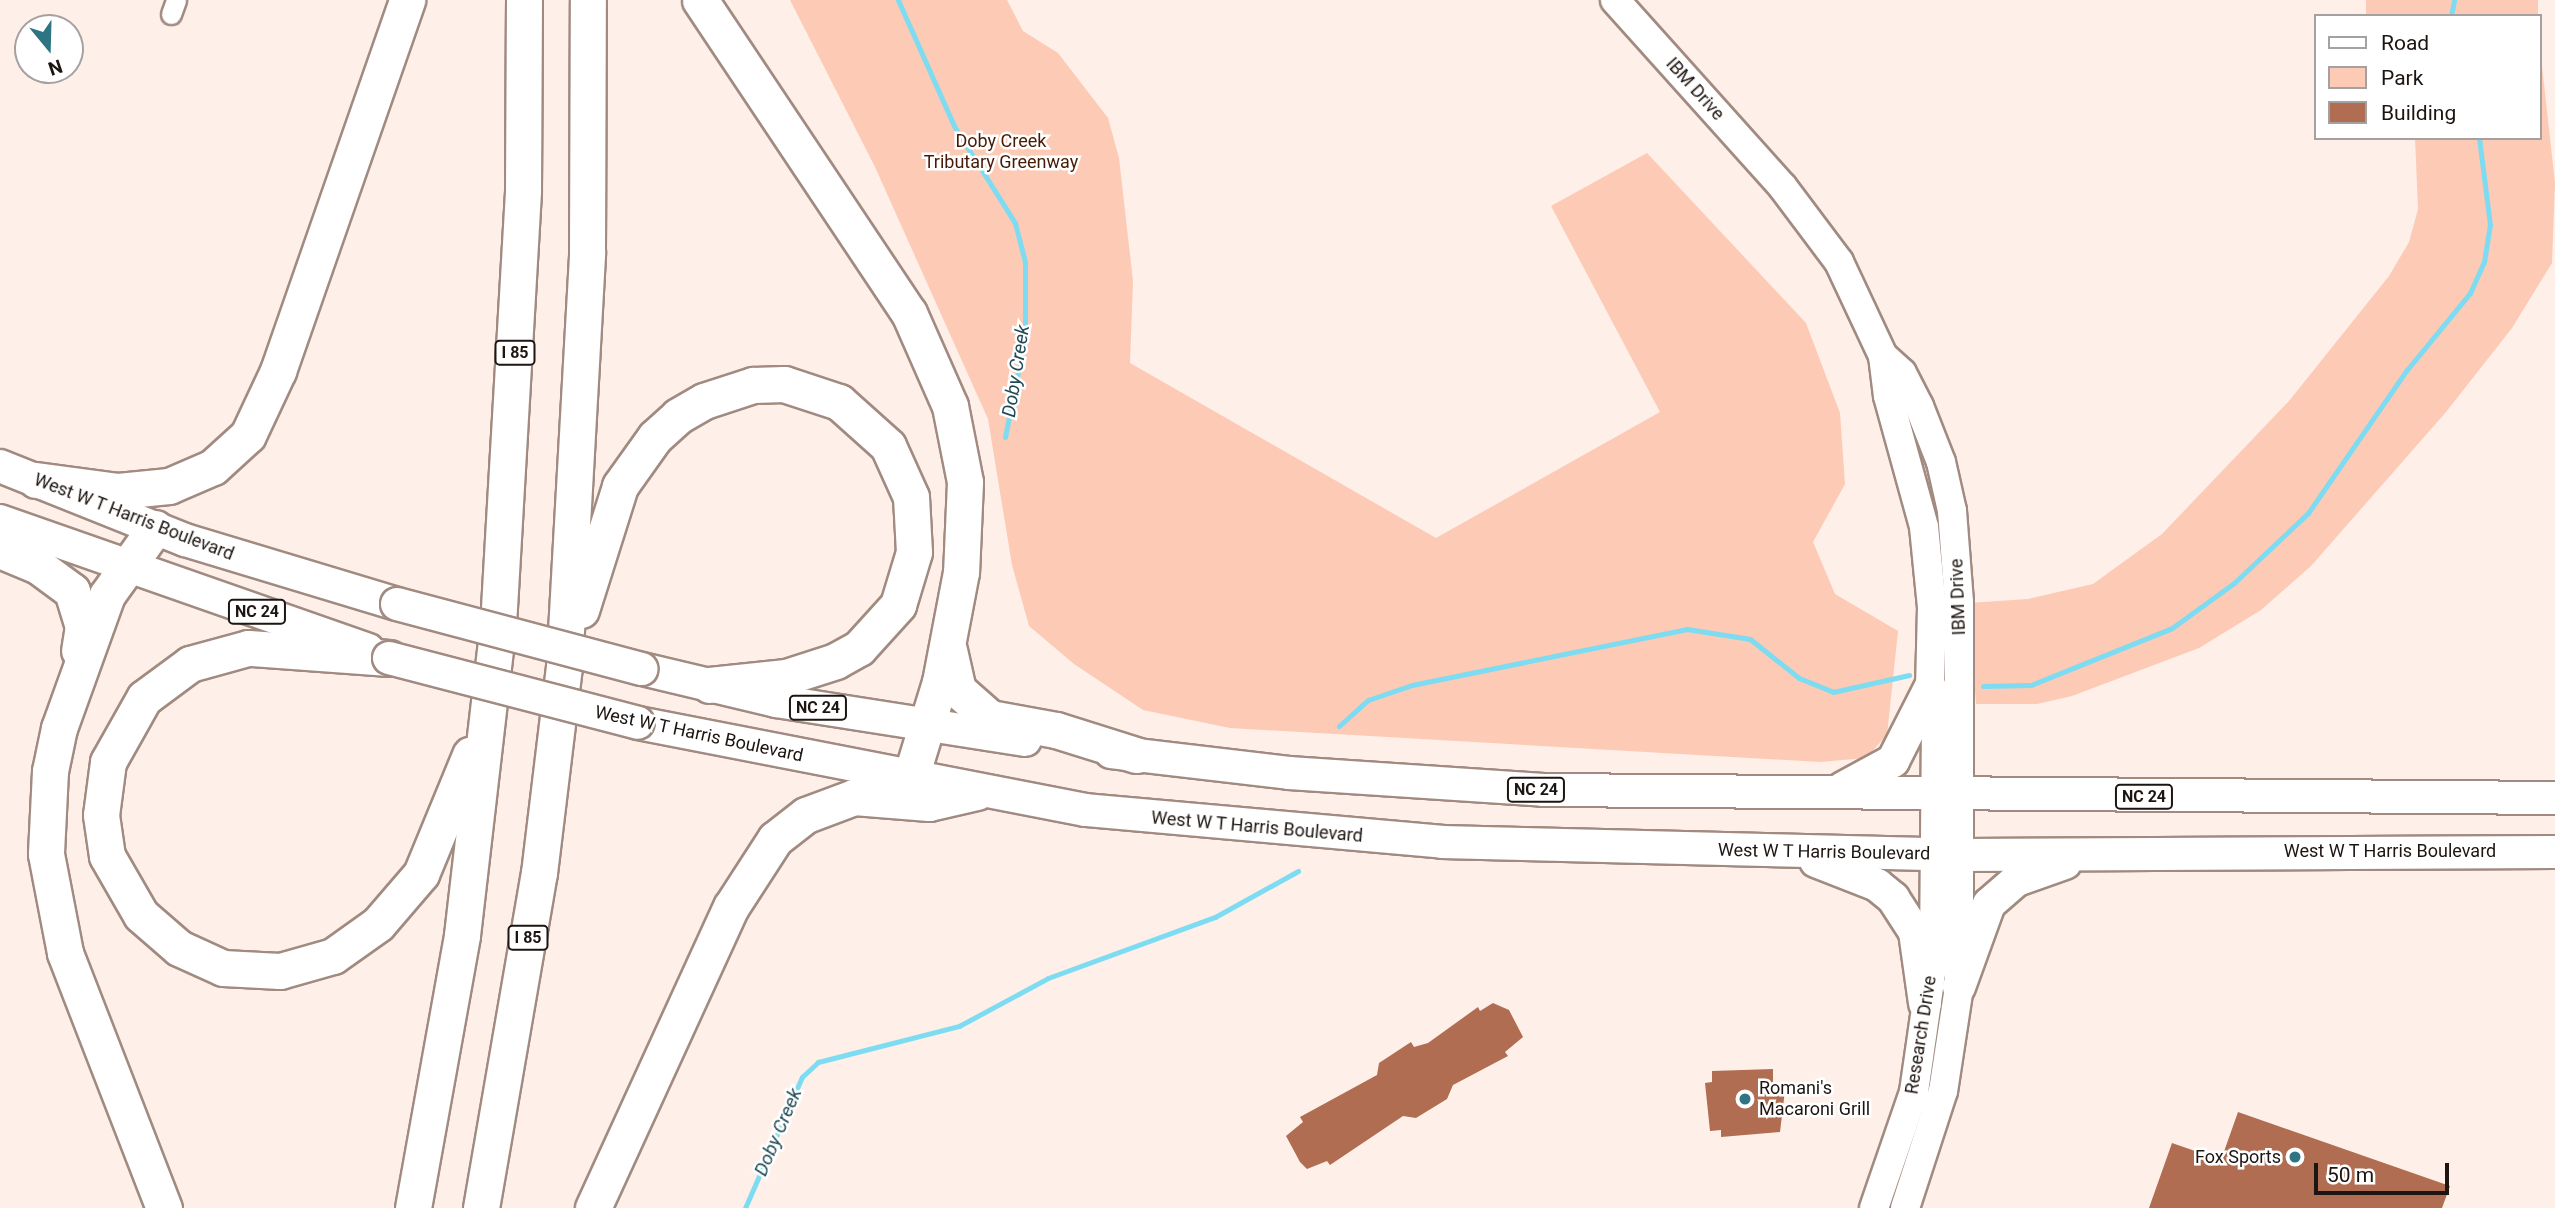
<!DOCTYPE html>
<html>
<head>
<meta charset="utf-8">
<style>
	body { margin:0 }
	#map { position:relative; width:2555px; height:1208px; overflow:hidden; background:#feefe9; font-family:Roboto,sans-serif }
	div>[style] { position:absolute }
	.green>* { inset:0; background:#fccab5; transform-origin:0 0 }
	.stream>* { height:5px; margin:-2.5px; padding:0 2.5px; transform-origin:2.5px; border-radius:2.5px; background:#7ddcf2 }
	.building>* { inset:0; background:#b06d51 }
	.roads { filter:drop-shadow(2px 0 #a18b81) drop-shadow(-2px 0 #a18b81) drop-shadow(0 2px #a18b81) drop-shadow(0 -2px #a18b81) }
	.street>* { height:19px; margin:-9.5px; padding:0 9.5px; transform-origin:9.5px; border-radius:9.5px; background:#fff }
	.secondary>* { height:28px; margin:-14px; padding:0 14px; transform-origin:14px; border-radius:14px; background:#fff }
	.primary>* { height:32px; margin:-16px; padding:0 16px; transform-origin:16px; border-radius:16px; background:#fff }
	.highway>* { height:35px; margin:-17.5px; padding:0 17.5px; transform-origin:17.5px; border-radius:17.5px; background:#fff }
	.bridges { filter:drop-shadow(2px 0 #a18b81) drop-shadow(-2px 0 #a18b81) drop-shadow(0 2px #a18b81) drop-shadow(0 -2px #a18b81) }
	.primary-bridge>* { height:32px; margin:-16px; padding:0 16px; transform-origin:16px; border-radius:16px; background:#fff }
	.dots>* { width:19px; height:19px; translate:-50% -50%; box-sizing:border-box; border:4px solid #fff; border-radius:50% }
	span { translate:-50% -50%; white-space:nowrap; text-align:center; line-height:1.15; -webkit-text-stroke:5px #fff; paint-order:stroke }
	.shield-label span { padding:2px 5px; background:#fff; border:2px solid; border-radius:5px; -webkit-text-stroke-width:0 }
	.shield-label { font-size:16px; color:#1d1511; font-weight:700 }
	.street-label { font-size:18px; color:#1d1511 }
	.park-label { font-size:18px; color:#481b06 }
	.poi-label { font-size:18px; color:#1d1511 }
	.left { translate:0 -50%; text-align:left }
	.right { translate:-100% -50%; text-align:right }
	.water-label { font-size:19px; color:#204b55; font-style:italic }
	.legend { position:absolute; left:2314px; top:14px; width:228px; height:126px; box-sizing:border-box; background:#fff; border:2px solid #a5a1a0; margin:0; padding:9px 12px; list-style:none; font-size:21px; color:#1d1511 }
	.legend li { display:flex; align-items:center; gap:14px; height:35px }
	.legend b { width:35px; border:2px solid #a5a1a0 }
	.north { position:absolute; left:14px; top:14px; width:70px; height:70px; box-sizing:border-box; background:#fff; border:2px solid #a5a1a0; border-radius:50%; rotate:161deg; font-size:19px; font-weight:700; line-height:28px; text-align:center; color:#1d1511 }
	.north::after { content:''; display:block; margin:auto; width:24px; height:32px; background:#2f7483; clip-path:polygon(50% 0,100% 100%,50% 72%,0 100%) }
	.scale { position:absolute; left:2314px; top:1163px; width:135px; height:32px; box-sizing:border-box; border:4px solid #1d1511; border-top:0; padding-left:9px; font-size:21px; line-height:24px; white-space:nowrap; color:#1d1511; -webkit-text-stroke:5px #fff; paint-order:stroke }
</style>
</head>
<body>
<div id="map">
	<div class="green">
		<div style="clip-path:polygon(790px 0,1007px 0,1023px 31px,1058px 53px,1108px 118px,1119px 158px,1133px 281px,1130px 363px,1436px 538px,1660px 412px,1551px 206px,1647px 153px,1806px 323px,1840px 413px,1845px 484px,1813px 542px,1835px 594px,1898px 631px,1887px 735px,1866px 758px,1820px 762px,1230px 728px,1143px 710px,1074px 664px,1029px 626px,1012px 565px,988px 419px,875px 167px)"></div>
		<div style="left:2366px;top:0;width:172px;height:18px"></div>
		<div style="clip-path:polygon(2539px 39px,2555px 183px,2552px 263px,2512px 328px,2446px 412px,2311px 566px,2261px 610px,2199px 648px,2072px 696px,2037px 704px,1976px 704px,1969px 603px,2028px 599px,2093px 584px,2162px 534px,2289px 401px,2389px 276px,2409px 242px,2418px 209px,2415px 138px,2539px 138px)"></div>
	</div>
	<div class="stream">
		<div style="left:898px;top:0;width:138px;rotate:66deg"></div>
		<div style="left:954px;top:126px;width:115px;rotate:57.8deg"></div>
		<div style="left:1015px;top:223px;width:40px;rotate:75.6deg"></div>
		<div style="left:1025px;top:262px;width:75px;rotate:90deg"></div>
		<div style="left:1025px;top:337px;width:102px;rotate:101.3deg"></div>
		<div style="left:2451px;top:16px;width:16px;rotate:-79deg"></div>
		<div style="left:1983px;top:686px;width:48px;rotate:-1.2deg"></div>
		<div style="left:2031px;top:685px;width:152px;rotate:-22deg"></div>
		<div style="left:2172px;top:628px;width:77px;rotate:-36deg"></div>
		<div style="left:2234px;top:583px;width:102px;rotate:-43.4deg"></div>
		<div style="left:2308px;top:513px;width:173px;rotate:-55.4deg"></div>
		<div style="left:2406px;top:371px;width:101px;rotate:-50.6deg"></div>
		<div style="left:2470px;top:293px;width:34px;rotate:-66deg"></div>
		<div style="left:2484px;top:262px;width:37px;rotate:-81deg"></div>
		<div style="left:2490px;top:225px;width:88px;rotate:-97.2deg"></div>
		<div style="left:1339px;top:726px;width:39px;rotate:-42deg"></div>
		<div style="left:1368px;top:700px;width:46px;rotate:-18.8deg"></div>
		<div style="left:1412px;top:685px;width:281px;rotate:-11.5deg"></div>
		<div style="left:1687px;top:629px;width:64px;rotate:9deg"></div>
		<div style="left:1750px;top:639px;width:63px;rotate:38.5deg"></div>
		<div style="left:1799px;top:678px;width:37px;rotate:22deg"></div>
		<div style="left:1833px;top:692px;width:78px;rotate:-12.6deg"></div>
		<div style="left:745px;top:1208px;width:143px;rotate:-66.5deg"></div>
		<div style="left:802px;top:1077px;width:22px;rotate:-43deg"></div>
		<div style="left:818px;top:1062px;width:146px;rotate:-14.3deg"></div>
		<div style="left:959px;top:1026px;width:101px;rotate:-28.3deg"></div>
		<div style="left:1048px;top:978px;width:178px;rotate:-20.1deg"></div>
		<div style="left:1215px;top:917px;width:95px;rotate:-29deg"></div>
	</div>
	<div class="building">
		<div style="clip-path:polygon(1493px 1003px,1509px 1010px,1523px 1037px,1505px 1052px,1508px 1056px,1453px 1085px,1447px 1099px,1416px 1118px,1403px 1116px,1330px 1165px,1327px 1161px,1307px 1169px,1300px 1162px,1286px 1136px,1303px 1122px,1300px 1117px,1377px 1075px,1379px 1063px,1411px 1042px,1414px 1047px,1428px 1043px,1478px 1007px,1480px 1011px)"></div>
		<div style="clip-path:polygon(1773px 1069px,1773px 1091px,1785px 1090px,1780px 1132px,1721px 1137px,1721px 1130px,1710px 1131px,1705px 1083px,1712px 1082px,1712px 1071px)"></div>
		<div style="clip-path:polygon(2238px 1112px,2450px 1186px,2442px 1208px,2149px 1208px,2172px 1143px,2221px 1160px)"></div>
	</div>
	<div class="roads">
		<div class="street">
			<div style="left:171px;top:14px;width:15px;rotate:-70deg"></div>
		</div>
		<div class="secondary">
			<div style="left:1615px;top:0;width:250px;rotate:48.1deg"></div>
			<div style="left:1782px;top:186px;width:95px;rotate:53.1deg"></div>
			<div style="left:1839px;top:262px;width:104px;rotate:64.9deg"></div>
			<div style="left:1883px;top:356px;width:40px;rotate:82.9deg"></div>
			<div style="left:1888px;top:396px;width:136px;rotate:74.6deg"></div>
			<div style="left:1924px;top:527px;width:80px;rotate:84.3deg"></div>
			<div style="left:1932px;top:607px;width:81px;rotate:91.4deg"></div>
			<div style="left:1930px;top:688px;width:35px;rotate:80deg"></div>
			<div style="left:1936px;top:722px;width:231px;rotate:90.5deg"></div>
			<div style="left:1934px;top:953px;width:140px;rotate:98.2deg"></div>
			<div style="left:1914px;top:1092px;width:123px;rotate:109deg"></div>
			<div style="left:1883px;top:356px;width:25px;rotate:42deg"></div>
			<div style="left:1902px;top:373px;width:37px;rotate:63deg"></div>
			<div style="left:1919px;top:406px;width:60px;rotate:68.6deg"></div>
			<div style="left:1941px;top:462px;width:50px;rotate:77.3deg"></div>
			<div style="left:1952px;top:511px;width:92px;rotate:85.6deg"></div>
			<div style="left:1959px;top:603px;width:384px;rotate:90deg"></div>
			<div style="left:1959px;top:987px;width:105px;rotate:98.7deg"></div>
			<div style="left:1943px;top:1091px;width:123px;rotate:108deg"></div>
		</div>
		<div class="primary">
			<div style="left:0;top:466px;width:199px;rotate:21.8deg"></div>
			<div style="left:185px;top:540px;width:221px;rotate:16.8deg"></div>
			<div style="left:0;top:521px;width:390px;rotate:19.3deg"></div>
			<div style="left:642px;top:669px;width:138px;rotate:13.4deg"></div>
			<div style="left:776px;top:701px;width:252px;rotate:8.9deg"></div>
			<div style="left:638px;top:723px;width:456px;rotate:11deg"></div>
			<div style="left:1086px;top:810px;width:357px;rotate:5.1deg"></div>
			<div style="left:1442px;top:842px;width:520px;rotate:1.43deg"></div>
			<div style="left:1962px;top:855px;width:593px;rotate:-0.29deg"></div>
			<div style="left:1111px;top:752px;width:179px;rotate:6.7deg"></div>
			<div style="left:1289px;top:773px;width:255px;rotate:3.8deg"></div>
			<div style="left:1543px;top:790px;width:1012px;rotate:0.45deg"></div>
			<div style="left:1843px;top:788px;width:57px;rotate:-28.4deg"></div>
			<div style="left:1893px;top:761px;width:82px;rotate:-63.1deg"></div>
			<div style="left:1816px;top:861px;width:66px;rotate:21.5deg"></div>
			<div style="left:1877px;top:885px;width:21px;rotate:39deg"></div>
			<div style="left:1893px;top:898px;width:40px;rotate:57.1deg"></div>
			<div style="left:1915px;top:932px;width:72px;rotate:82deg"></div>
			<div style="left:1959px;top:987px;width:88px;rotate:-70.1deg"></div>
			<div style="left:1989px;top:904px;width:37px;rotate:-41deg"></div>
			<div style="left:2017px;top:880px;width:51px;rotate:-19.5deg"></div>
		</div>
		<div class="highway">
			<div style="left:700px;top:0;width:376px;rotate:56.3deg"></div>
			<div style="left:909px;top:313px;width:102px;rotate:66.2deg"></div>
			<div style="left:950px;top:406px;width:77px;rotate:78.8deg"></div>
			<div style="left:965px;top:482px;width:90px;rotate:92.5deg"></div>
			<div style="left:961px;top:572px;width:112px;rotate:100.8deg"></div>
			<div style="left:940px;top:682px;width:98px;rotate:107.1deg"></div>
			<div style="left:36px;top:480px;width:83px;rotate:7.6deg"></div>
			<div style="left:118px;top:491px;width:51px;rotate:-5.6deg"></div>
			<div style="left:169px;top:486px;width:48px;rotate:-23.4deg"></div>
			<div style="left:213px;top:467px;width:47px;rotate:-42.4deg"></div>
			<div style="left:248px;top:435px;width:71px;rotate:-64.9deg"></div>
			<div style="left:278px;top:371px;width:393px;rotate:-70.8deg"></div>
			<div style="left:155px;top:528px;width:82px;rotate:125.6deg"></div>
			<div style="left:107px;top:595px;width:141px;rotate:109.8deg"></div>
			<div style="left:59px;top:728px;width:44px;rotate:101.8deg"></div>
			<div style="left:50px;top:771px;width:83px;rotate:92.8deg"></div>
			<div style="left:46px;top:854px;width:101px;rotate:79.1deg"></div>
			<div style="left:65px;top:953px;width:274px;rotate:68.8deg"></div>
			<div style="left:0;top:550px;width:41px;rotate:22.8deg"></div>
			<div style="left:38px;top:566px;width:42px;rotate:36.3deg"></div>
			<div style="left:72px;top:591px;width:37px;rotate:73deg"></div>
			<div style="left:83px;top:626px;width:25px;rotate:99deg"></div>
			<div style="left:581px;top:610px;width:130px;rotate:-72.5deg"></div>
			<div style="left:620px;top:486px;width:60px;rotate:-54.5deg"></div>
			<div style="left:655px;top:437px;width:31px;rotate:-42deg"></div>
			<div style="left:678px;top:416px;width:30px;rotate:-30deg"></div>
			<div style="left:704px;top:401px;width:52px;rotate:-18.1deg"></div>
			<div style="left:753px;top:385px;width:31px;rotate:-2deg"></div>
			<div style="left:784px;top:384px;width:58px;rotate:18.1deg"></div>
			<div style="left:839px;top:402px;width:66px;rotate:41.9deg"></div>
			<div style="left:888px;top:446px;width:56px;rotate:65.7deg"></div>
			<div style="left:911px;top:497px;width:55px;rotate:86.9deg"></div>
			<div style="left:914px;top:552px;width:55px;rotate:106.8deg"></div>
			<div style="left:898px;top:605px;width:58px;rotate:132.2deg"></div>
			<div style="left:859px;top:648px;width:26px;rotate:151deg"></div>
			<div style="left:836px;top:661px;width:52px;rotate:162.3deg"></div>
			<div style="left:786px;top:677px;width:77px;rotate:174.1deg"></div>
			<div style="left:949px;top:650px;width:41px;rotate:77.3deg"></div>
			<div style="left:958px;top:690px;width:43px;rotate:41.2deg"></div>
			<div style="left:990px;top:718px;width:67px;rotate:10.3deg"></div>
			<div style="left:1056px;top:730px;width:84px;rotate:17.4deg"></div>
			<div style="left:389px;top:658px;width:141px;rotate:-175.9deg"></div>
			<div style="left:248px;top:648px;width:60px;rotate:164.6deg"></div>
			<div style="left:190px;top:664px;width:57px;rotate:143.5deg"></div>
			<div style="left:144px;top:698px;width:73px;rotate:119.4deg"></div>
			<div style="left:108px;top:762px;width:53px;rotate:97.5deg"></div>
			<div style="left:101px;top:815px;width:41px;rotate:81.7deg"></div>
			<div style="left:107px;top:856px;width:68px;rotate:60deg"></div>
			<div style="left:141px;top:915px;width:50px;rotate:41deg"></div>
			<div style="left:179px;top:948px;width:48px;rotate:24.4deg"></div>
			<div style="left:223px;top:968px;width:57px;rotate:3deg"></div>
			<div style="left:280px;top:971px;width:55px;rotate:-15.8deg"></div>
			<div style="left:333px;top:956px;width:55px;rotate:-35.4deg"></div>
			<div style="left:378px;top:924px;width:66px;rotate:-49.3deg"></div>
			<div style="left:421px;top:874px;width:129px;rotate:-67.6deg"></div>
			<div style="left:413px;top:1208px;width:277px;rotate:-79.8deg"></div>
			<div style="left:462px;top:935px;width:312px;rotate:-83.4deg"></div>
			<div style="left:498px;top:625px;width:436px;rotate:-86.7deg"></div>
			<div style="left:523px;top:190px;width:190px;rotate:-89.7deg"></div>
			<div style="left:481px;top:1208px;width:340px;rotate:-80.2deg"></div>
			<div style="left:539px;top:873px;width:208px;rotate:-83.1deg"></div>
			<div style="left:564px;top:667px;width:416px;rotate:-86.8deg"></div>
			<div style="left:587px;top:252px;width:252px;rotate:-89.8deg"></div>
			<div style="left:593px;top:1208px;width:331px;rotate:-65.4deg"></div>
			<div style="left:731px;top:907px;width:81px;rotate:-57.1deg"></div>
			<div style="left:775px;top:839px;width:39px;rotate:-38deg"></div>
			<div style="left:806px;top:815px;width:51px;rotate:-20.6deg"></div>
			<div style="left:854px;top:797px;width:75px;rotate:4.6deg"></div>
			<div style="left:929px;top:803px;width:49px;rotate:-12.9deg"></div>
		</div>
	</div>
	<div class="bridges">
		<div class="primary-bridge">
			<div style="left:397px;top:604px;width:253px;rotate:14.9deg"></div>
			<div style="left:389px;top:658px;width:257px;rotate:14.6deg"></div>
		</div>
	</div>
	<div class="dots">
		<div style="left:1745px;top:1099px;background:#2f7483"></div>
		<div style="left:2295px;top:1157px;background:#2f7483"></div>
	</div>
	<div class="shield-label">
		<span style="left:515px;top:353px">I 85</span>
		<span style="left:257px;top:612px">NC 24</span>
		<span style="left:818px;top:708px">NC 24</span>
		<span style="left:1536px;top:790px">NC 24</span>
		<span style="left:2144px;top:797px">NC 24</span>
		<span style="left:528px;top:938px">I 85</span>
	</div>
	<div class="street-label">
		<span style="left:1695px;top:89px;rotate:48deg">IBM Drive</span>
		<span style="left:134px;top:517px;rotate:21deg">West W T Harris Boulevard</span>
		<span style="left:1958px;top:597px;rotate:-92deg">IBM Drive</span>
		<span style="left:699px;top:734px;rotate:12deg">West W T Harris Boulevard</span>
		<span style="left:1257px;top:827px;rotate:5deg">West W T Harris Boulevard</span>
		<span style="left:2390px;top:851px">West W T Harris Boulevard</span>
		<span style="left:1824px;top:852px;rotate:1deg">West W T Harris Boulevard</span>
		<span style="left:1921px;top:1035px;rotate:-81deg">Research Drive</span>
	</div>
	<div class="park-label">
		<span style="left:1001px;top:152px">Doby Creek<br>Tributary Greenway</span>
	</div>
	<div class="poi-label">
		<span class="left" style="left:1759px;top:1099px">Romani's<br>Macaroni Grill</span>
		<span class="right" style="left:2281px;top:1157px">Fox Sports</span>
	</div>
	<div class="water-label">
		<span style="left:1016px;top:371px;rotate:-81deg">Doby Creek</span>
		<span style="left:778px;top:1132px;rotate:-67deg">Doby Creek</span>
	</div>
	<ul class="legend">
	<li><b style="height:9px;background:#fff"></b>Road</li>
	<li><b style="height:19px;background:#fccab5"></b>Park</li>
	<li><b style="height:19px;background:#b06d51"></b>Building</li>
	</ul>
	<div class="north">N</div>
	<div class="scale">50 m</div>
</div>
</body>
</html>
